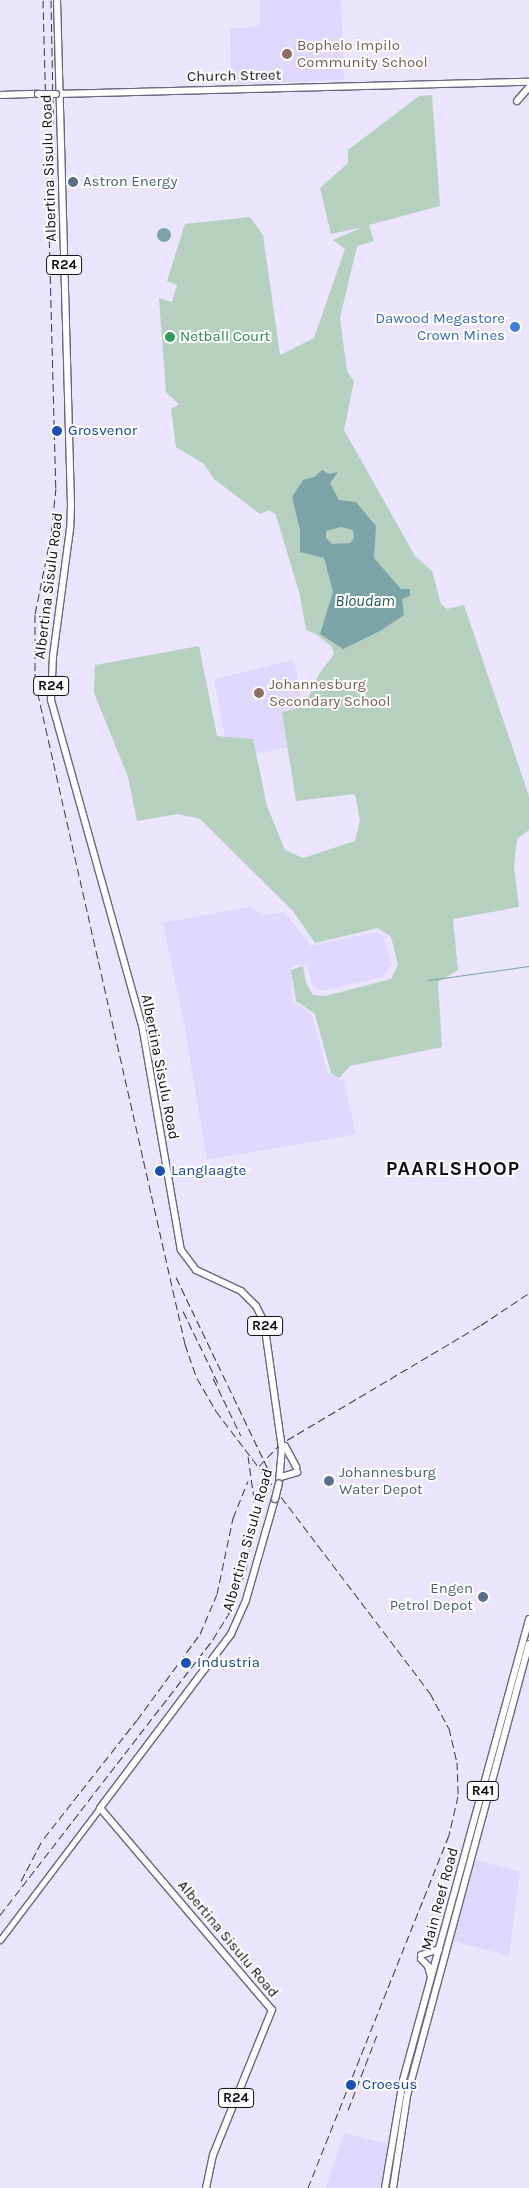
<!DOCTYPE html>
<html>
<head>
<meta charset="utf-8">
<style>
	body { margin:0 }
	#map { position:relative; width:529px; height:2188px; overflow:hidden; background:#eae4fc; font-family:Karla,sans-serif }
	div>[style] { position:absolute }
	.built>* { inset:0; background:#e0d7fc }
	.green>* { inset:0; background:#b5d0be }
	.water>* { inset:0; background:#7ca4a7 }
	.round { border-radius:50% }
	.stream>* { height:1px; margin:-0.5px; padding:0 0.5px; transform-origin:0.5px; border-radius:0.5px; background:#7ca4a7 }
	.roads { filter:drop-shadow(1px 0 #6c657f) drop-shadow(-1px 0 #6c657f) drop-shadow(0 1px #6c657f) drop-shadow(0 -1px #6c657f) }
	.minor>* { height:5px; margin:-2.5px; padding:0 2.5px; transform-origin:2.5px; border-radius:2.5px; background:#fff }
	.major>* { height:6px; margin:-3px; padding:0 3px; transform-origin:3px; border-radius:3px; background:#fff }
	.rail>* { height:1px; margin-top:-0.5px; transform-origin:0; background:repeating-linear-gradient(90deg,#383441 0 8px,transparent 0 12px) }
	.bridges { filter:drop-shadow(1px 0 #6c657f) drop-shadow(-1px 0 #6c657f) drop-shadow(0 1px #6c657f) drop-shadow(0 -1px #6c657f) }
	.major-bridge>* { height:6px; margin:-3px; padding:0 3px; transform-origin:3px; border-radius:3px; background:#fff }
	.dots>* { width:14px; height:14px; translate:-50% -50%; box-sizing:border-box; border:2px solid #fff; border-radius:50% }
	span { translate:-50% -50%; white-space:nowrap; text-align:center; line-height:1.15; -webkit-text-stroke:4px #fff; paint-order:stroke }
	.shield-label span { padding:1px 4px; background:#fff; border:1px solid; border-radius:4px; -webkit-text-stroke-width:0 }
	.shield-label { font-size:14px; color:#0e0b15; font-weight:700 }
	.education-label { font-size:15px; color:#785e54 }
	.left { translate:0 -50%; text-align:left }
	.street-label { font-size:15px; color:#0e0b15 }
	.service-label { font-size:15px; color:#4e5e75 }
	.right { translate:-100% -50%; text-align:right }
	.shop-label { font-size:15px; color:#366cbe }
	.leisure-label { font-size:15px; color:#27864d }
	.transit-label { font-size:15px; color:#164399 }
	.water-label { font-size:16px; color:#1d575b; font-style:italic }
	.district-label { font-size:20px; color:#0e0b15; font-weight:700; letter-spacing:1px }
</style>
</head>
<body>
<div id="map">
	<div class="built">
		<div style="clip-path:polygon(260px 0,341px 0,344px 80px,231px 84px,230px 28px,260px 27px)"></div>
		<div style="clip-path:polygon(294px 660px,303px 707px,282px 712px,288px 747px,256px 754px,253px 739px,225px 737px,214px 679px)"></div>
		<div style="clip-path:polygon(249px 907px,266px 915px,284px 912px,311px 946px,377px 932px,383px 937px,392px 964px,383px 977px,321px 991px,311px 983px,308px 965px,291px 966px,293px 1001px,312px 1015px,328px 1073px,344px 1081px,356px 1134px,207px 1160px,184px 1023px,163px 923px)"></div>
		<div style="clip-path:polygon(475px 1860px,520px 1872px,509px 1956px,453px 1941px)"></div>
		<div style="clip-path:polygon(344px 2133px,388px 2144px,381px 2188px,326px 2188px)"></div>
	</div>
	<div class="green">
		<div style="clip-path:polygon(432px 95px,440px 206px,369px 225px,374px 241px,357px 246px,340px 318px,347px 371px,354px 381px,344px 430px,415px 556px,432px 571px,441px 604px,447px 609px,464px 605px,529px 796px,529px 830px,517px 839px,514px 866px,519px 907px,453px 919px,458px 970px,438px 982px,442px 1047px,350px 1066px,339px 1078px,331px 1073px,315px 1014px,296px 1001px,291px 970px,303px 966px,306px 983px,313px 995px,325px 996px,391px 979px,398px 965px,391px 937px,378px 928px,315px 943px,293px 911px,200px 819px,178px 814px,137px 821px,128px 777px,94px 693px,95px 665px,199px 646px,217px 736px,253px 739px,267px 806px,285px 850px,303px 858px,355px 841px,360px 821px,355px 794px,296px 801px,282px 712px,304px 707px,319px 674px,334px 654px,332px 647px,316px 634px,306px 630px,300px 596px,276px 515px,270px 510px,260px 514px,214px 479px,204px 464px,176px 447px,171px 409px,179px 404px,166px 392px,159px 298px,172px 302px,177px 285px,167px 281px,185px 224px,250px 217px,263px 235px,280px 355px,314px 338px,345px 249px,333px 240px,363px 227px,331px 234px,320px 188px,348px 163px,348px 150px,419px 96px)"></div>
	</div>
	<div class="water">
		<div class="round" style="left:157px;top:228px;width:14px;height:14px"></div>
		<div style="clip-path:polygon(evenodd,322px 470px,329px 474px,338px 472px,330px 483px,339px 500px,356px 502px,376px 526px,374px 558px,401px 589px,410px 589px,410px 596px,402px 599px,404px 615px,380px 631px,343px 649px,320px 634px,333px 592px,324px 558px,300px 552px,300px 530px,292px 497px,303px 480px,314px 477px,322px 470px,341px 527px,353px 530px,354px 538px,350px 543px,332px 544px,326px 538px,326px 531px,341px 527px)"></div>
	</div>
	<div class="stream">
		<div style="left:428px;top:980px;width:102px;rotate:-7.9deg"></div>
	</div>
	<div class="roads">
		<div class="minor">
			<div style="left:0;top:1940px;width:166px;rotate:-52.9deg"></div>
		</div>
		<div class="major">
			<div style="left:57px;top:0;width:505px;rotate:88.41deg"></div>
			<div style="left:71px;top:505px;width:24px;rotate:92deg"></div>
			<div style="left:70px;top:529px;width:128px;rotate:97.6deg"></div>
			<div style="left:53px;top:656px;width:44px;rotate:92.6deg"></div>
			<div style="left:51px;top:700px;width:337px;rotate:74.4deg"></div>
			<div style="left:142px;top:1025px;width:228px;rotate:80.2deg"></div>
			<div style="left:181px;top:1250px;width:25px;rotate:53deg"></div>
			<div style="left:196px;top:1270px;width:50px;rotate:25deg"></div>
			<div style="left:241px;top:1291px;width:21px;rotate:45deg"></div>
			<div style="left:256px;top:1306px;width:18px;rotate:63deg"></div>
			<div style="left:264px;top:1322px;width:127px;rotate:81.9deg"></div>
			<div style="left:282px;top:1448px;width:35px;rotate:95deg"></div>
			<div style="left:57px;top:94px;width:472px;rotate:-1.5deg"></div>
			<div style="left:0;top:95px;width:38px;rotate:-2deg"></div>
			<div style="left:517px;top:101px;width:18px;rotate:-49deg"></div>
			<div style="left:285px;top:1446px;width:24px;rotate:62deg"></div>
			<div style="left:281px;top:1477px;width:17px;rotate:-17deg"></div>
			<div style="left:421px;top:1955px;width:19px;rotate:-18deg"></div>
			<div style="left:421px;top:1959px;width:10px;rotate:45deg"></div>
			<div style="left:428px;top:1966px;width:11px;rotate:75deg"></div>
			<div style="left:206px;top:2188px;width:34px;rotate:-78deg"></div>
			<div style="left:213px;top:2155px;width:157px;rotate:-67.9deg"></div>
			<div style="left:272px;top:2010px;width:265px;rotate:-130.4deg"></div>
			<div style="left:100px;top:1808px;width:218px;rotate:-53deg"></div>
			<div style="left:231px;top:1634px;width:37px;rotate:-66deg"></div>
			<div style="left:246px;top:1600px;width:105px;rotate:-74deg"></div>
			<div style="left:385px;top:2188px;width:109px;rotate:-80.5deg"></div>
			<div style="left:403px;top:2080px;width:478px;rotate:-74.7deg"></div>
			<div style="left:393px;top:2188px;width:93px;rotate:-81.3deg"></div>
			<div style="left:407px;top:2096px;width:468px;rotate:-74.9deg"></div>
		</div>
	</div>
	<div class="rail">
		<div style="left:43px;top:0;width:488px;rotate:88.5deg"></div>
		<div style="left:56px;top:488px;width:47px;rotate:96.1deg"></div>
		<div style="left:51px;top:535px;width:81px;rotate:101.4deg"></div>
		<div style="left:35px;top:614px;width:67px;rotate:90deg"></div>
		<div style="left:35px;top:681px;width:680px;rotate:77.25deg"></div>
		<div style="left:185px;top:1344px;width:36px;rotate:71deg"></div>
		<div style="left:197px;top:1378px;width:38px;rotate:60deg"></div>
		<div style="left:216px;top:1411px;width:354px;rotate:52.8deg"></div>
		<div style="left:430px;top:1693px;width:40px;rotate:62deg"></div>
		<div style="left:449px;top:1728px;width:35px;rotate:77deg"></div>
		<div style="left:457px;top:1762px;width:34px;rotate:88deg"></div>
		<div style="left:458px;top:1796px;width:40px;rotate:103deg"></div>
		<div style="left:449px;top:1835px;width:380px;rotate:111.8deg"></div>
		<div style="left:51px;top:0;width:155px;rotate:88.9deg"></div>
		<div style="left:176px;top:1277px;width:217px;rotate:64.4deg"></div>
		<div style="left:183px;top:1311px;width:80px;rotate:64.1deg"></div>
		<div style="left:213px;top:1378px;width:64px;rotate:64.2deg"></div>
		<div style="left:287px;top:1440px;width:226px;rotate:-30.7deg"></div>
		<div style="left:481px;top:1325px;width:58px;rotate:-33.7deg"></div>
		<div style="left:259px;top:1466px;width:28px;rotate:-46deg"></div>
		<div style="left:44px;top:1838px;width:150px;rotate:-51.8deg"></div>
		<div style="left:137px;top:1720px;width:107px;rotate:-53.8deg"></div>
		<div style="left:200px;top:1634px;width:43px;rotate:-67deg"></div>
		<div style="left:217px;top:1594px;width:78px;rotate:-78.1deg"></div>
		<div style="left:233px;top:1518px;width:40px;rotate:-68deg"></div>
		<div style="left:21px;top:1881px;width:47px;rotate:-62.4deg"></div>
		<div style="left:0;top:1915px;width:349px;rotate:-52.3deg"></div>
		<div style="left:213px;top:1639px;width:28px;rotate:-58deg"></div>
		<div style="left:228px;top:1615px;width:48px;rotate:-68.2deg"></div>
		<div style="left:246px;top:1570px;width:34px;rotate:-80deg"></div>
		<div style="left:252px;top:1537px;width:38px;rotate:-87deg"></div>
		<div style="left:254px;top:1499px;width:43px;rotate:-97.9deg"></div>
		<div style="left:348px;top:2110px;width:80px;rotate:-68.9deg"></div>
	</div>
	<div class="bridges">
		<div class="major-bridge">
			<div style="left:38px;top:94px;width:18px"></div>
			<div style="left:275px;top:1499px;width:16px;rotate:-76deg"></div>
		</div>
	</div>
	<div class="dots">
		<div style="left:287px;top:54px;background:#8d6e63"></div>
		<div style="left:73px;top:182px;background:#5c6f8a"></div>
		<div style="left:515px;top:327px;background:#3f7fe0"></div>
		<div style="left:170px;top:337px;background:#2e9e5b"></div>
		<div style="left:57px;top:431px;background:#1a4fb4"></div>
		<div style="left:259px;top:693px;background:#8d6e63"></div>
		<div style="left:160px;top:1171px;background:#1a4fb4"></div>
		<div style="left:329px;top:1481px;background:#5c6f8a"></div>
		<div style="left:483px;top:1597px;background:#5c6f8a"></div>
		<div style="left:186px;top:1663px;background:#1a4fb4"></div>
		<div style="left:351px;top:2085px;background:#1a4fb4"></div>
	</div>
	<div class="shield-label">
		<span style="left:64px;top:265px">R24</span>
		<span style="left:51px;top:686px">R24</span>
		<span style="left:265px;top:1326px">R24</span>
		<span style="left:483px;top:1791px">R41</span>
		<span style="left:236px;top:2098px">R24</span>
	</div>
	<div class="education-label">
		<span class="left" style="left:297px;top:54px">Bophelo Impilo<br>Community School</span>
		<span class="left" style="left:269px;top:693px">Johannesburg<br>Secondary School</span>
	</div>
	<div class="street-label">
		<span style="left:234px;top:76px;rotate:-1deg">Church Street</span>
		<span style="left:49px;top:168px;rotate:-92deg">Albertina Sisulu Road</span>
		<span style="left:49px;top:586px;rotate:-83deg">Albertina Sisulu Road</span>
		<span style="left:160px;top:1067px;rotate:79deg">Albertina Sisulu Road</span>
		<span style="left:248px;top:1540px;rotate:-74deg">Albertina Sisulu Road</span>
		<span style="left:440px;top:1899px;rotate:-75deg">Main Reef Road</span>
		<span style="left:228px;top:1939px;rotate:50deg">Albertina Sisulu Road</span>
	</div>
	<div class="service-label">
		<span class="left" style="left:83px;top:182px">Astron Energy</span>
		<span class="left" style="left:339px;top:1481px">Johannesburg<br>Water Depot</span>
		<span class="right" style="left:473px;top:1597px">Engen<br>Petrol Depot</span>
	</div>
	<div class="shop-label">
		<span class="right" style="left:505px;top:327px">Dawood Megastore<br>Crown Mines</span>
	</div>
	<div class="leisure-label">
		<span class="left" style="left:180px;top:337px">Netball Court</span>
	</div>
	<div class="transit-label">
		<span class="left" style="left:68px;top:431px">Grosvenor</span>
		<span class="left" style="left:171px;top:1171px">Langlaagte</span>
		<span class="left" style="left:197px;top:1663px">Industria</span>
		<span class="left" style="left:362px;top:2085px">Croesus</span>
	</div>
	<div class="water-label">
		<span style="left:365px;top:601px">Bloudam</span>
	</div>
	<div class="district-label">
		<span style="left:453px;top:1168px">PAARLSHOOP</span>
	</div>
</div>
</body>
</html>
